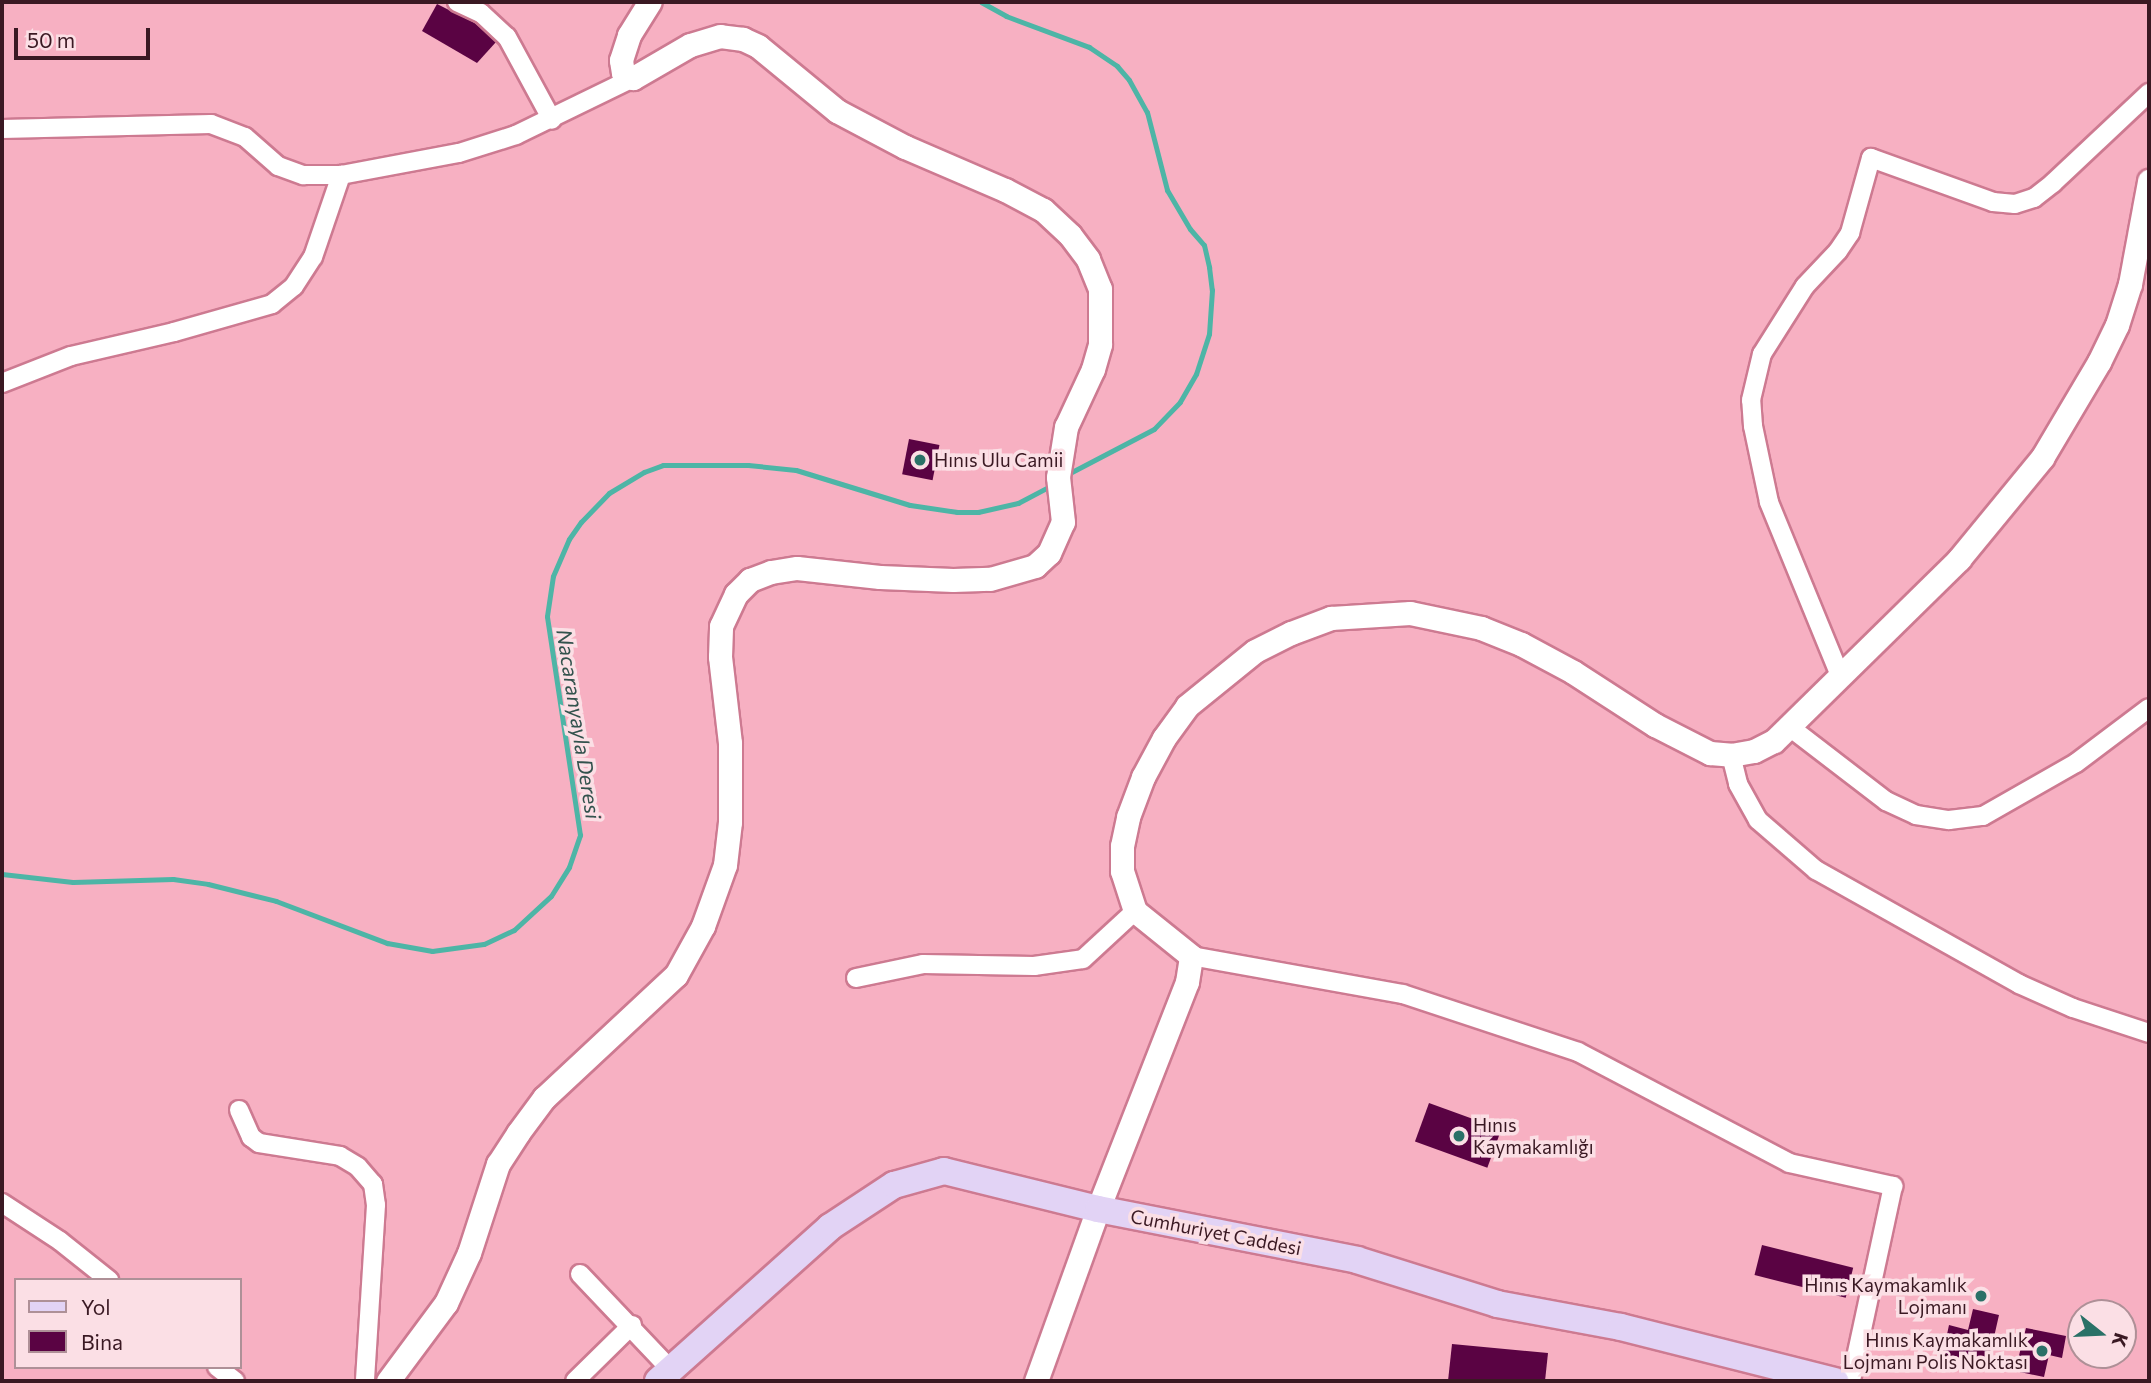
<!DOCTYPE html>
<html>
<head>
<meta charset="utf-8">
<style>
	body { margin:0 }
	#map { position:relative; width:2151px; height:1383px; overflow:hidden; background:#f7b0c2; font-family:Commissioner,sans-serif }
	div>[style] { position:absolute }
	.stream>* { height:5px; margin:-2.5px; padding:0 2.5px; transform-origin:2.5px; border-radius:2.5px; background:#4db5a6 }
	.building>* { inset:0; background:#5a0343; transform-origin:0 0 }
	.roads { filter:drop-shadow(2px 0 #cd7a91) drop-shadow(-2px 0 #cd7a91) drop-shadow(0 2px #cd7a91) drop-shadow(0 -2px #cd7a91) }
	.minor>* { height:18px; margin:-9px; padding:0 9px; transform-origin:9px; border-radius:9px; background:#fff }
	.tertiary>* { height:23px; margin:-11.5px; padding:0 11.5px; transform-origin:11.5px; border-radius:11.5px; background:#fff }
	.secondary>* { height:26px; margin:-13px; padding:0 13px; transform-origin:13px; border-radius:13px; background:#e2d3f5 }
	.dots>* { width:19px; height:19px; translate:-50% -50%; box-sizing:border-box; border:4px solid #fbdfe5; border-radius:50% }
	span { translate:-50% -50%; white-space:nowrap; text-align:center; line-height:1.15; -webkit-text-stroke:7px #fbdfe5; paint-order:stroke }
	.poi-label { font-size:19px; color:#3a1923 }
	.left { translate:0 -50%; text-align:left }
	.right { translate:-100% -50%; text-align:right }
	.street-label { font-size:19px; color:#3a1923 }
	.water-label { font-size:21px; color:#32524d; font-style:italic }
	.frame { position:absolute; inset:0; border:4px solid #3a1923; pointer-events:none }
	.legend { position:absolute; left:14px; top:1278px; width:228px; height:91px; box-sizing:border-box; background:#fbdfe5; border:2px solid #ae9097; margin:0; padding:9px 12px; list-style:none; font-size:21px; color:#3a1923 }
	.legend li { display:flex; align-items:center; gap:14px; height:35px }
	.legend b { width:35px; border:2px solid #ae9097 }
	.north { position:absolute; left:2067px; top:1299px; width:70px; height:70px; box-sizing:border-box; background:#fbdfe5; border:2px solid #ae9097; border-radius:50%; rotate:108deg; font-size:19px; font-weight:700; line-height:28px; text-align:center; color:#3a1923 }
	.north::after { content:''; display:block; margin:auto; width:24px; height:32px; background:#2a7167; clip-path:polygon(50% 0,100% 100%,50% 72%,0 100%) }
	.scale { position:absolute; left:14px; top:28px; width:136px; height:32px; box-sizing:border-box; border:4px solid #3a1923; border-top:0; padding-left:9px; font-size:21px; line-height:24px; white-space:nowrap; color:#3a1923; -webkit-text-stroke:5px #fbdfe5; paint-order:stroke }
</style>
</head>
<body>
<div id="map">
	<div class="stream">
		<div style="left:981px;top:2px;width:29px;rotate:29deg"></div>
		<div style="left:1006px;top:16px;width:89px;rotate:20.5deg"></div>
		<div style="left:1089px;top:47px;width:34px;rotate:34deg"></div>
		<div style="left:1117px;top:66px;width:18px;rotate:49deg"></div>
		<div style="left:1129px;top:80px;width:37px;rotate:61deg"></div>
		<div style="left:1147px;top:112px;width:81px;rotate:75.6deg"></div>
		<div style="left:1167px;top:190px;width:45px;rotate:59.5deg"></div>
		<div style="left:1190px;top:229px;width:21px;rotate:49deg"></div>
		<div style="left:1204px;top:245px;width:23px;rotate:77deg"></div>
		<div style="left:1209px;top:267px;width:23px;rotate:83deg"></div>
		<div style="left:1212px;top:290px;width:44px;rotate:93.9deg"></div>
		<div style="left:1209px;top:334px;width:42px;rotate:108deg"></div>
		<div style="left:1196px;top:374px;width:32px;rotate:120deg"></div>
		<div style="left:1180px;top:402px;width:37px;rotate:134deg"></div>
		<div style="left:1154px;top:429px;width:102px;rotate:152.4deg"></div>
		<div style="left:2px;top:874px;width:71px;rotate:6.4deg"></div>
		<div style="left:73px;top:882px;width:100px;rotate:-1.7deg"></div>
		<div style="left:173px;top:879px;width:35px;rotate:8deg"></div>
		<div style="left:208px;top:884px;width:70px;rotate:14deg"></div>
		<div style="left:276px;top:901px;width:119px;rotate:20.7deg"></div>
		<div style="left:387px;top:943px;width:46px;rotate:10.1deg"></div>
		<div style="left:432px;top:951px;width:52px;rotate:-7.7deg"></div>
		<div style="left:484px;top:944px;width:33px;rotate:-25deg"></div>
		<div style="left:514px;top:930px;width:50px;rotate:-42.6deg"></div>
		<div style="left:551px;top:896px;width:34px;rotate:-58deg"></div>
		<div style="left:569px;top:867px;width:34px;rotate:-71deg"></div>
		<div style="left:580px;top:835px;width:221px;rotate:-98.6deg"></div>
		<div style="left:547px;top:616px;width:40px;rotate:-81.5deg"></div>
		<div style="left:553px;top:576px;width:40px;rotate:-66.6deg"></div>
		<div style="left:569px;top:539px;width:21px;rotate:-55deg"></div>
		<div style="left:581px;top:522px;width:40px;rotate:-46deg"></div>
		<div style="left:609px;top:493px;width:41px;rotate:-31deg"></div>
		<div style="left:644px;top:472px;width:20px;rotate:-20deg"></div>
		<div style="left:663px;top:465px;width:85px"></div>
		<div style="left:748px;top:465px;width:48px;rotate:5.9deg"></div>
		<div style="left:796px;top:470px;width:119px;rotate:17.1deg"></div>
		<div style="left:910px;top:505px;width:48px;rotate:8.5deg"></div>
		<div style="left:957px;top:512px;width:21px"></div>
		<div style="left:978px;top:512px;width:41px;rotate:-12.7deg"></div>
		<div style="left:1018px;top:503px;width:41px;rotate:-27.8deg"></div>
	</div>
	<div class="building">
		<div style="clip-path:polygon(437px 4px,475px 23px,496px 42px,477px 63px,422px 31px)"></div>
		<div style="left:909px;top:439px;width:31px;height:36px;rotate:11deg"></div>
		<div style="left:1429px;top:1103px;width:77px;height:41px;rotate:20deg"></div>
		<div style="left:1762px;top:1245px;width:94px;height:31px;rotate:14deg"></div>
		<div style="clip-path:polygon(1973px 1309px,1999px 1315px,1987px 1368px,1942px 1358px,1949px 1325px,1968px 1330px)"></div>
		<div style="clip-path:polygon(2026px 1328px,2066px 1336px,2062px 1358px,2049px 1355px,2044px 1377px,2015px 1371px)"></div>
		<div style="clip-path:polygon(1452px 1344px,1548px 1353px,1545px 1381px,1448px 1381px)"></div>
	</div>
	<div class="roads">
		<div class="minor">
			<div style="left:457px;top:2px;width:26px;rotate:25deg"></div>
			<div style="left:481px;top:13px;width:35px;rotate:43deg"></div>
			<div style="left:507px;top:37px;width:94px;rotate:61.5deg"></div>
			<div style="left:2px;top:129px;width:209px;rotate:-1.4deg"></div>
			<div style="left:211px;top:124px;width:36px;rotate:21deg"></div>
			<div style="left:245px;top:137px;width:44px;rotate:41.3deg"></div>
			<div style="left:278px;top:166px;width:27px;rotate:20deg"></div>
			<div style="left:303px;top:175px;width:38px"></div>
			<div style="left:341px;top:175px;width:120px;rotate:-10.6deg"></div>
			<div style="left:459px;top:153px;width:60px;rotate:-17.5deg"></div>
			<div style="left:516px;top:135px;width:130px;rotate:-26deg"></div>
			<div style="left:2px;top:383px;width:74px;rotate:-21.4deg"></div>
			<div style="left:71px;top:356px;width:106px;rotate:-13.1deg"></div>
			<div style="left:174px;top:332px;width:102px;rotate:-15.9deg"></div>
			<div style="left:272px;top:304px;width:28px;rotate:-39deg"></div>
			<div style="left:294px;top:286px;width:35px;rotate:-57deg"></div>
			<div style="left:313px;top:257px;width:87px;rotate:-71.1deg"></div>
			<div style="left:1839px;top:673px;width:185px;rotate:-112.3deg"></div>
			<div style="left:1769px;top:502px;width:78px;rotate:-101.9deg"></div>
			<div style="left:1753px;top:426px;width:26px;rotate:-94deg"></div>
			<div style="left:1751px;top:400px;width:47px;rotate:-76.6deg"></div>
			<div style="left:1762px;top:354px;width:80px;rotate:-57.7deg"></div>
			<div style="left:1805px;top:286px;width:48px;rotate:-46.7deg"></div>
			<div style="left:1838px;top:251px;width:22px;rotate:-56deg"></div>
			<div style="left:1850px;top:233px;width:78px;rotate:-74.4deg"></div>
			<div style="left:1871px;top:158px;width:130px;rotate:19.8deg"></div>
			<div style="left:1993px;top:202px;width:22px;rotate:5deg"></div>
			<div style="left:2015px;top:204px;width:20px;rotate:-18deg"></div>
			<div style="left:2034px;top:198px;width:24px;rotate:-38deg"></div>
			<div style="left:2053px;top:183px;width:132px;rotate:-43.2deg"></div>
			<div style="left:1791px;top:728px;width:120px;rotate:37.5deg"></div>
			<div style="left:1886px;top:801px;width:33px;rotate:25deg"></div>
			<div style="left:1916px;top:815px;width:33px;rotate:9deg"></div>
			<div style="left:1949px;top:820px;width:34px;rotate:-7deg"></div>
			<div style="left:1983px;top:816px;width:107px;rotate:-29.7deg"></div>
			<div style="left:2076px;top:763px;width:91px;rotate:-37deg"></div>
			<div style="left:1731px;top:755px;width:30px;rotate:76deg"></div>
			<div style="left:1738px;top:784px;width:41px;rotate:60.9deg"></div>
			<div style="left:1758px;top:820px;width:77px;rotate:40.8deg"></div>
			<div style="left:1816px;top:870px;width:233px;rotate:29.3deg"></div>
			<div style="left:2019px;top:984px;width:59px;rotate:24deg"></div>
			<div style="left:2073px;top:1008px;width:80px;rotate:18.2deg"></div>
			<div style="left:1191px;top:956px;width:215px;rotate:10.2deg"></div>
			<div style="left:1403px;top:994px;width:184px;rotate:18.3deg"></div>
			<div style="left:1578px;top:1052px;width:238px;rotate:27.7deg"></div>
			<div style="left:1789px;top:1163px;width:107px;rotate:12.5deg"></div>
			<div style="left:1893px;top:1186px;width:199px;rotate:102.2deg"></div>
			<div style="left:856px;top:978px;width:68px;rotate:-11.8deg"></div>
			<div style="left:923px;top:964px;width:111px;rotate:1deg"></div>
			<div style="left:1034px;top:966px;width:49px;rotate:-8.1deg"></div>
			<div style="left:1083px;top:959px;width:71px;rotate:-42.7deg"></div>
			<div style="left:239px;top:1110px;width:30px;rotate:66deg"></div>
			<div style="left:251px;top:1137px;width:10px;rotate:37deg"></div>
			<div style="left:259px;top:1143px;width:82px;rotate:9.1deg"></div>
			<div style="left:340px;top:1156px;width:21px;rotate:31deg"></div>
			<div style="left:358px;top:1167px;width:23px;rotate:49deg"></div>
			<div style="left:373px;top:1184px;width:21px;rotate:82deg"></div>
			<div style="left:376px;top:1205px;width:176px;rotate:93.6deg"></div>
			<div style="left:2px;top:1203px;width:69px;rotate:33.2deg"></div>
			<div style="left:60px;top:1241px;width:63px;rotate:38.5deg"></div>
			<div style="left:580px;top:1274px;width:132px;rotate:46.5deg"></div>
			<div style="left:217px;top:1367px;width:23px;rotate:38deg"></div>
			<div style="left:575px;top:1381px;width:80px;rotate:-44.5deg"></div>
		</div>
		<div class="tertiary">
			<div style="left:388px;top:1381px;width:97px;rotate:-53.4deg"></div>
			<div style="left:446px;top:1303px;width:55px;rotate:-65.3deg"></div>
			<div style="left:469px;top:1253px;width:94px;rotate:-72deg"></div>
			<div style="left:498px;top:1164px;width:37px;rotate:-57deg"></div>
			<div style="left:518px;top:1133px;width:44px;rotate:-53.4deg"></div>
			<div style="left:544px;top:1098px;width:180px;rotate:-43deg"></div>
			<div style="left:676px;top:975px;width:56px;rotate:-61.1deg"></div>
			<div style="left:703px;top:926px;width:65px;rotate:-70.2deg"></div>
			<div style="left:725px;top:865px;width:43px;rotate:-83.4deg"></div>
			<div style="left:730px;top:822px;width:79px;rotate:-90deg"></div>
			<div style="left:730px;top:743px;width:87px;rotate:-96.6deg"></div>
			<div style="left:720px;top:657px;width:31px;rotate:-88deg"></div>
			<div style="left:721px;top:626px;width:35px;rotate:-65deg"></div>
			<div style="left:736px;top:594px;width:20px;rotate:-45deg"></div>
			<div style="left:750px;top:580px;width:22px;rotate:-21deg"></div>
			<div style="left:771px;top:572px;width:26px;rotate:-9deg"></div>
			<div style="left:797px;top:568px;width:83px;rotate:6.2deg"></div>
			<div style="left:880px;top:577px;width:73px;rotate:2.4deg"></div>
			<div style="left:953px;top:580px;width:37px;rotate:-2deg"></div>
			<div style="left:990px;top:579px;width:47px;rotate:-16.1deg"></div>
			<div style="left:1035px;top:566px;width:19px;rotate:-43deg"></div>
			<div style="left:1049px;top:553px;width:34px;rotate:-66deg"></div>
			<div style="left:1063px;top:522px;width:45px;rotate:-96.3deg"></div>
			<div style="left:1058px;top:477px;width:51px;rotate:-80.9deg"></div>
			<div style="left:1066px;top:427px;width:64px;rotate:-65deg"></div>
			<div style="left:1093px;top:369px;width:26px;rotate:-74deg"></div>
			<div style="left:1100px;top:344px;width:55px;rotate:-90deg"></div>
			<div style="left:1100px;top:289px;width:32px;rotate:-112deg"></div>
			<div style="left:1088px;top:259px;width:30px;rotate:-127deg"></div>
			<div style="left:1070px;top:235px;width:37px;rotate:-137deg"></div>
			<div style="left:1043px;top:210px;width:43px;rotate:-152.2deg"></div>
			<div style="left:1005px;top:190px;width:109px;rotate:-156.7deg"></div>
			<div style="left:905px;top:147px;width:77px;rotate:-152.1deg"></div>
			<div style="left:837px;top:111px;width:102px;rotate:-140.6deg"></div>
			<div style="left:758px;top:46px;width:17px;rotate:-155deg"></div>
			<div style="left:743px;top:39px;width:23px;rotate:-173deg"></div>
			<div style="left:720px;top:36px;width:31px;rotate:163deg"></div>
			<div style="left:690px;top:45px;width:66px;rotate:149.9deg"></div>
			<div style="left:633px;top:78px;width:11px;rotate:-153deg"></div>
			<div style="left:623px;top:73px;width:13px;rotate:-99deg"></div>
			<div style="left:621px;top:60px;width:26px;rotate:-72deg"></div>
			<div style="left:629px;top:35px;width:39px;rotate:-58deg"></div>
			<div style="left:1036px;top:1381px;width:183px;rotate:-70.2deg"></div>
			<div style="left:1098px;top:1209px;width:244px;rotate:-68.6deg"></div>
			<div style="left:1187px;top:982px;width:26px;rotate:-81deg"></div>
			<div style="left:1191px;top:956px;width:72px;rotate:-141.2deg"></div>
			<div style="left:1135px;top:911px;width:42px;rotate:-108deg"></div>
			<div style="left:1122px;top:871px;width:25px;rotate:-90deg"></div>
			<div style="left:1122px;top:846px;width:30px;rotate:-78deg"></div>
			<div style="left:1128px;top:817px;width:43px;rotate:-69.4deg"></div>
			<div style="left:1143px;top:777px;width:44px;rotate:-61.7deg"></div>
			<div style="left:1164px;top:738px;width:39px;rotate:-54deg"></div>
			<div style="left:1187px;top:706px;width:87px;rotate:-39deg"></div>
			<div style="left:1255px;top:651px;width:40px;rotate:-26.6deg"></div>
			<div style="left:1291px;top:633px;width:43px;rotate:-20.6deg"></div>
			<div style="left:1331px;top:618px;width:79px;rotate:-3.6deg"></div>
			<div style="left:1410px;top:613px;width:73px;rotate:11.9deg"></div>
			<div style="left:1481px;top:628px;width:43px;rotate:21.8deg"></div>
			<div style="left:1521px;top:644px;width:59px;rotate:28.3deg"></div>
			<div style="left:1573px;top:672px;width:98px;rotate:32.9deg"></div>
			<div style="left:1655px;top:725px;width:62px;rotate:27deg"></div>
			<div style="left:1710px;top:753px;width:21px;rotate:5deg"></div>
			<div style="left:1731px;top:755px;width:23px;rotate:-10deg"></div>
			<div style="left:1754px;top:751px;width:22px;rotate:-27deg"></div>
			<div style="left:1774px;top:741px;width:260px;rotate:-44.5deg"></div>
			<div style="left:1959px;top:559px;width:131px;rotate:-50.6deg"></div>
			<div style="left:2042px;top:458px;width:112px;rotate:-59.3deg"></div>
			<div style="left:2099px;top:362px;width:41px;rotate:-64.1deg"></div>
			<div style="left:2117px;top:325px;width:43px;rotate:-72.4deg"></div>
			<div style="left:2130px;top:284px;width:105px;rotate:-79.5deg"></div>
		</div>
		<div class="secondary">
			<div style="left:658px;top:1381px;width:231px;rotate:-41.8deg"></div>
			<div style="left:830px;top:1227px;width:77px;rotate:-33.3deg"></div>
			<div style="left:894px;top:1185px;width:52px;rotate:-15.6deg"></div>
			<div style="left:944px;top:1171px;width:159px;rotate:13.9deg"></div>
			<div style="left:1098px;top:1209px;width:264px;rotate:11.1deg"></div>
			<div style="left:1357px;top:1260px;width:147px;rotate:17.4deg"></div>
			<div style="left:1497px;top:1304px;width:126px;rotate:10.5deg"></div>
			<div style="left:1621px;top:1327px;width:221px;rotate:14.2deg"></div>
		</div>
	</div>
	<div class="dots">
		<div style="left:920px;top:460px;background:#2a7167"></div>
		<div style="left:1459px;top:1136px;background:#2a7167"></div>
		<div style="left:1981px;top:1296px;background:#2a7167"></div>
		<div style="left:2042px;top:1351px;background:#2a7167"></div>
	</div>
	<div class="poi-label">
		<span class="left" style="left:934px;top:460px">Hınıs Ulu Camii</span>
		<span class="left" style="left:1473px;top:1136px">Hınıs<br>Kaymakamlığı</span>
		<span class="right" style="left:1967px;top:1296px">Hınıs Kaymakamlık<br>Lojmanı</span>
		<span class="right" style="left:2028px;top:1351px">Hınıs Kaymakamlık<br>Lojmanı Polis Noktası</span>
	</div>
	<div class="street-label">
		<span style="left:1216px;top:1232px;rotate:11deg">Cumhuriyet Caddesi</span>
	</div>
	<div class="water-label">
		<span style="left:579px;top:724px;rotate:81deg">Nacaranyayla Deresi</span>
	</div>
	<div class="frame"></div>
	<ul class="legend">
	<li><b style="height:9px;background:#e2d3f5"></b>Yol</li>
	<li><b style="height:19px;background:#5a0343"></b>Bina</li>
	</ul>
	<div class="north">K</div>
	<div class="scale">50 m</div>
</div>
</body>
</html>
